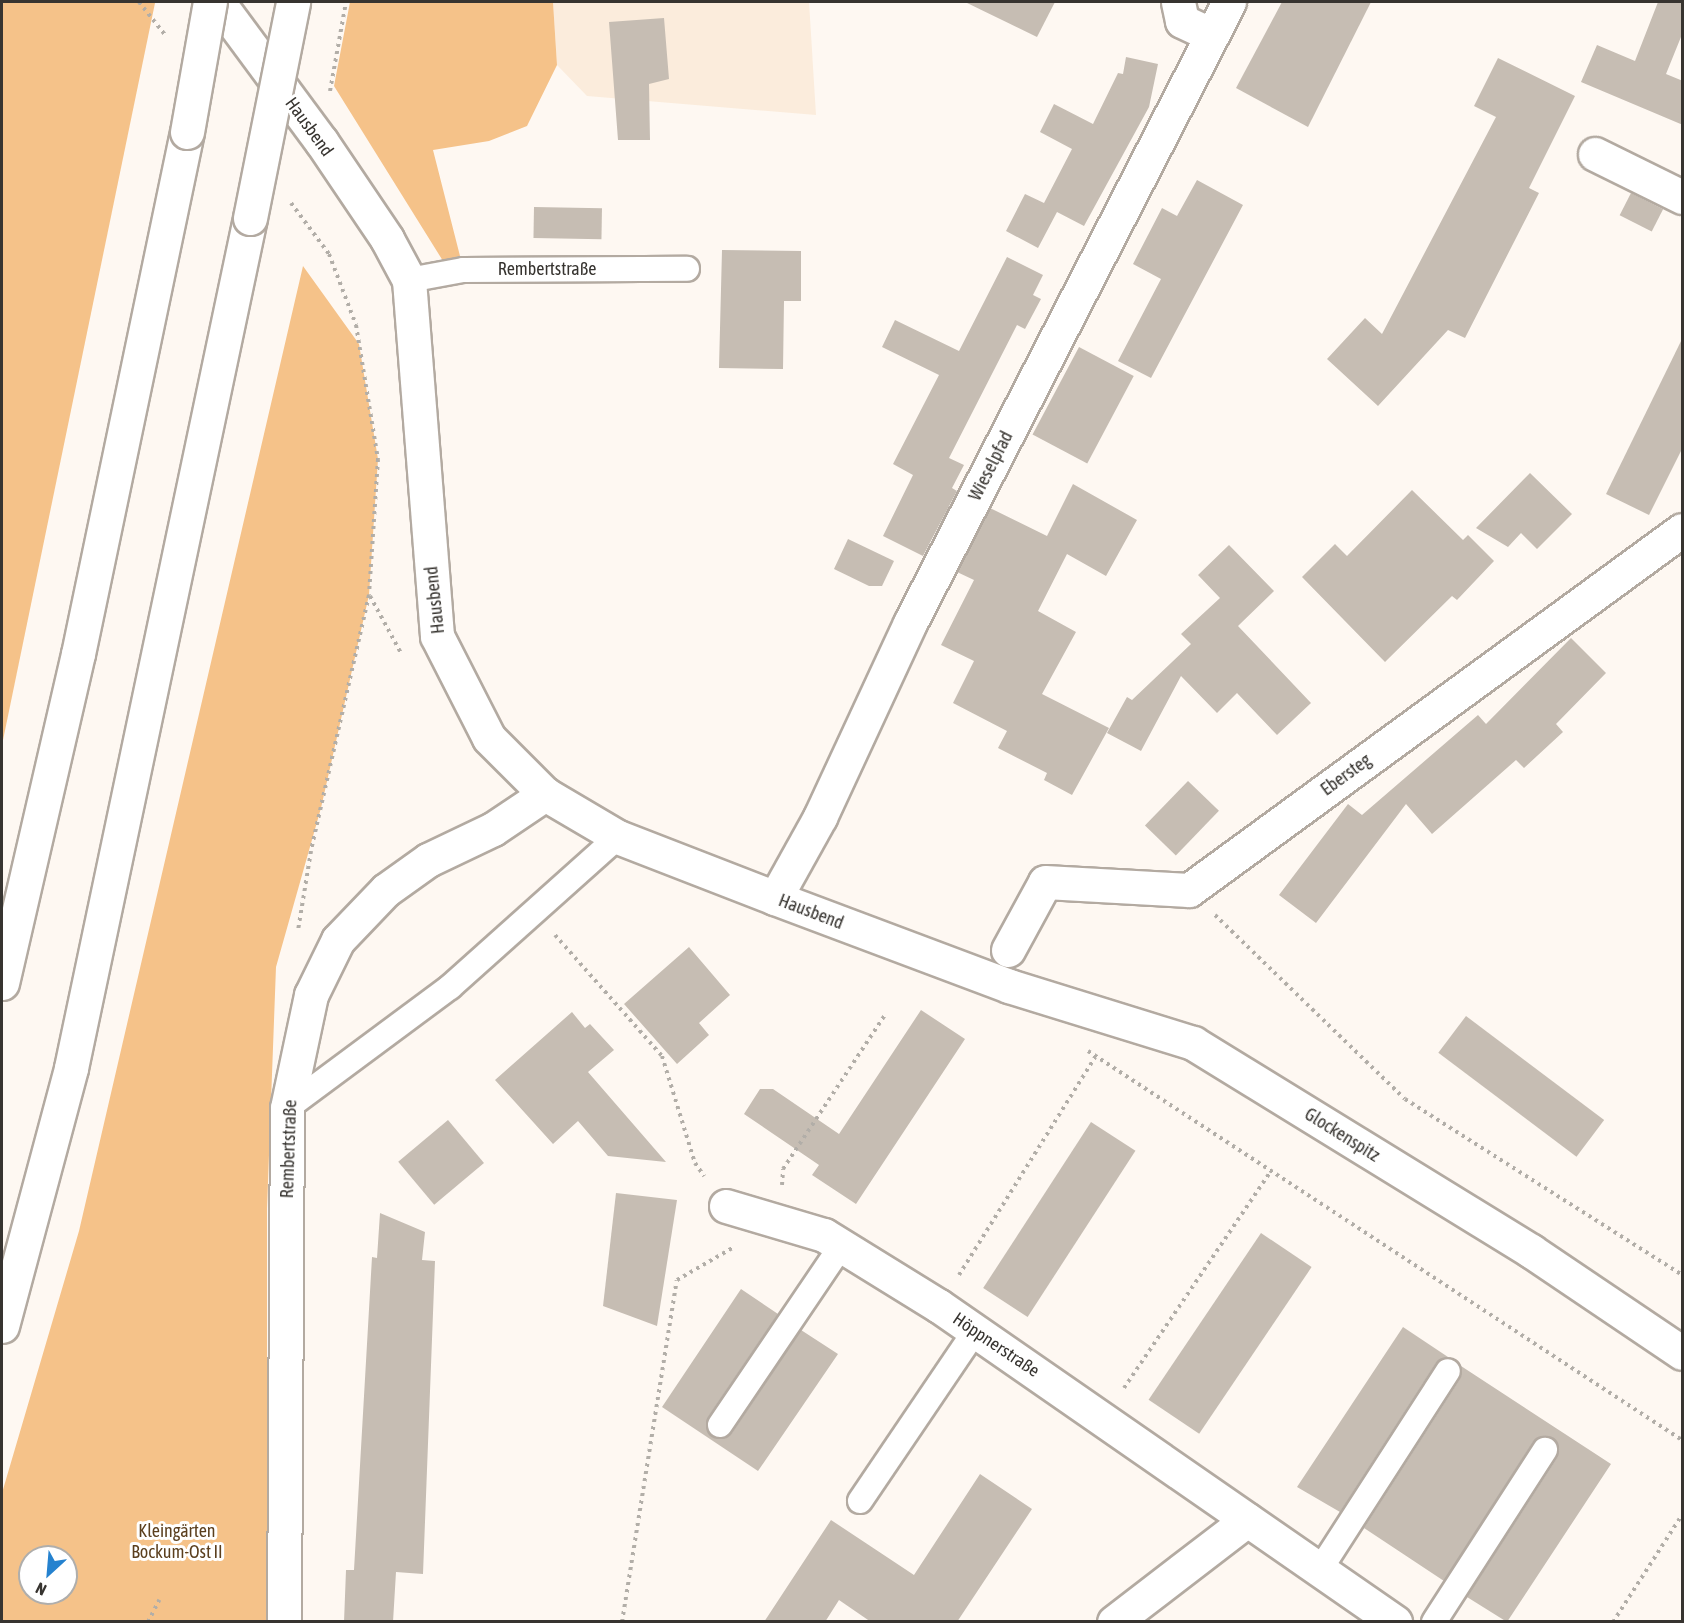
<!DOCTYPE html>
<html>
<head>
<meta charset="utf-8">
<style>
	body { margin:0 }
	#map { position:relative; width:1684px; height:1623px; overflow:hidden; background:#fef8f2; font-family:"Asap Condensed",sans-serif }
	div>[style] { position:absolute }
	.built>* { inset:0; background:#fbecdc }
	.green>* { inset:0; background:#f5c289 }
	.building>* { inset:0; background:#c6bdb3; transform-origin:0 0 }
	.path>* { height:4px; margin-top:-2px; transform-origin:0; background:repeating-linear-gradient(90deg,#b2aea8 0 3px,transparent 0 7.5px) }
	.roads { filter:drop-shadow(2px 0 #b3aaa1) drop-shadow(-2px 0 #b3aaa1) drop-shadow(0 2px #b3aaa1) drop-shadow(0 -2px #b3aaa1) }
	.service>* { height:24px; margin:-12px; padding:0 12px; transform-origin:12px; border-radius:12px; background:#fff }
	.minor>* { height:33px; margin:-16.5px; padding:0 16.5px; transform-origin:16.5px; border-radius:16.5px; background:#fff }
	.secondary>* { height:33px; margin:-16.5px; padding:0 16.5px; transform-origin:16.5px; border-radius:16.5px; background:#fff }
	.motorway>* { height:33px; margin:-16.5px; padding:0 16.5px; transform-origin:16.5px; border-radius:16.5px; background:#fff }
	.bridges { filter:drop-shadow(2px 0 #b3aaa1) drop-shadow(-2px 0 #b3aaa1) drop-shadow(0 2px #b3aaa1) drop-shadow(0 -2px #b3aaa1) }
	.motorway-bridge>* { height:33px; margin:-16.5px; padding:0 16.5px; transform-origin:16.5px; border-radius:16.5px; background:#fff }
	span { translate:-50% -50%; white-space:nowrap; text-align:center; line-height:1.15; -webkit-text-stroke:6px #fff; paint-order:stroke }
	.street-label { font-size:18px; color:#373430 }
	.park-label { font-size:18px; color:#5b3f1e }
	.frame { position:absolute; inset:0; border:3px solid #373430; pointer-events:none }
	.north { position:absolute; left:18px; top:1545px; width:60px; height:60px; box-sizing:border-box; background:#fff; border:2px solid #afaeac; border-radius:50%; rotate:206deg; font-size:16px; font-weight:700; line-height:24px; text-align:center; color:#373430 }
	.north::after { content:''; display:block; margin:auto; width:21px; height:27px; background:#2582cf; clip-path:polygon(50% 0,100% 100%,50% 72%,0 100%) }
</style>
</head>
<body>
<div id="map">
	<div class="built">
		<div style="clip-path:polygon(553px 2px,809px 2px,816px 115px,587px 96px,557px 65px)"></div>
	</div>
	<div class="green">
		<div style="clip-path:polygon(2px 2px,155px 3px,2px 745px)"></div>
		<div style="clip-path:polygon(350px 2px,553px 2px,557px 65px,527px 126px,489px 141px,433px 150px,460px 256px,443px 261px,334px 86px)"></div>
		<div style="clip-path:polygon(evenodd,303px 266px,359px 344px,378px 459px,369px 595px,321px 808px,276px 967px,267px 1209px,267px 1621px,2px 1621px,2px 1493px,79px 1231px,303px 266px,30px 1557px,66px 1557px,66px 1593px,30px 1593px,30px 1557px)"></div>
	</div>
	<div class="building">
		<div style="clip-path:polygon(965px 2px,1055px 2px,1037px 37px)"></div>
		<div style="clip-path:polygon(1282px 2px,1371px 2px,1308px 127px,1236px 88px)"></div>
		<div style="clip-path:polygon(1658px 2px,1683px 2px,1683px 32px,1666px 74px,1683px 81px,1683px 125px,1581px 82px,1597px 45px,1635px 61px)"></div>
		<div style="clip-path:polygon(664px 18px,669px 79px,649px 84px,650px 140px,618px 140px,609px 22px)"></div>
		<div style="clip-path:polygon(1126px 57px,1158px 64px,1149px 107px,1084px 226px,1057px 212px,1038px 248px,1006px 231px,1025px 194px,1044px 203px,1072px 149px,1040px 132px,1054px 104px,1093px 124px,1118px 73px,1123px 74px)"></div>
		<div style="clip-path:polygon(1498px 58px,1575px 96px,1529px 188px,1539px 193px,1465px 338px,1448px 330px,1378px 406px,1327px 359px,1365px 318px,1382px 334px,1496px 117px,1474px 106px)"></div>
		<div style="clip-path:polygon(1197px 180px,1243px 205px,1151px 378px,1118px 361px,1161px 279px,1133px 264px,1162px 208px,1177px 216px)"></div>
		<div style="left:1631px;top:193px;width:36px;height:25px;rotate:27deg"></div>
		<div style="left:534px;top:207px;width:68px;height:31px;rotate:1deg"></div>
		<div style="clip-path:polygon(722px 250px,801px 251px,801px 301px,784px 301px,783px 369px,719px 368px)"></div>
		<div style="clip-path:polygon(1007px 257px,1043px 275px,1033px 295px,1041px 299px,1025px 329px,1017px 325px,949px 458px,964px 465px,952px 488px,957px 491px,923px 556px,883px 536px,913px 475px,893px 464px,939px 375px,882px 347px,895px 320px,959px 351px)"></div>
		<div style="clip-path:polygon(1683px 337px,1683px 447px,1649px 515px,1606px 494px)"></div>
		<div style="left:1079px;top:347px;width:62px;height:99px;rotate:28deg"></div>
		<div style="clip-path:polygon(1530px 473px,1572px 514px,1537px 549px,1521px 533px,1508px 547px,1476px 528px)"></div>
		<div style="clip-path:polygon(1073px 484px,1137px 520px,1106px 576px,1067px 554px,1038px 611px,1076px 632px,1042px 694px,1109px 728px,1072px 795px,1044px 780px,1047px 773px,998px 748px,1007px 731px,953px 703px,974px 661px,941px 645px,974px 580px,957px 572px,990px 508px,1047px 536px)"></div>
		<div style="clip-path:polygon(1412px 490px,1463px 540px,1468px 535px,1494px 561px,1457px 600px,1452px 596px,1385px 662px,1302px 577px,1335px 544px,1347px 556px)"></div>
		<div style="clip-path:polygon(848px 539px,894px 561px,882px 586px,869px 586px,834px 569px)"></div>
		<div style="clip-path:polygon(1229px 545px,1274px 591px,1238px 626px,1311px 703px,1277px 735px,1237px 693px,1217px 713px,1181px 676px,1141px 751px,1107px 733px,1127px 697px,1132px 700px,1191px 644px,1181px 634px,1220px 598px,1198px 575px)"></div>
		<div style="clip-path:polygon(1571px 638px,1606px 673px,1556px 724px,1563px 732px,1524px 768px,1516px 760px,1432px 834px,1406px 804px,1316px 923px,1279px 895px,1348px 804px,1362px 815px,1478px 715px,1486px 724px)"></div>
		<div style="left:1188px;top:781px;width:43px;height:62px;rotate:44deg"></div>
		<div style="clip-path:polygon(689px 947px,730px 995px,699px 1023px,709px 1035px,677px 1064px,624px 1004px)"></div>
		<div style="clip-path:polygon(921px 1010px,965px 1039px,856px 1204px,812px 1175px,819px 1165px,744px 1114px,760px 1089px,773px 1089px,839px 1134px)"></div>
		<div style="clip-path:polygon(572px 1012px,585px 1028px,590px 1024px,614px 1050px,588px 1072px,666px 1162px,608px 1156px,578px 1121px,553px 1144px,495px 1080px)"></div>
		<div style="left:1466px;top:1016px;width:173px;height:46px;rotate:37deg"></div>
		<div style="left:448px;top:1120px;width:56px;height:65px;rotate:50deg"></div>
		<div style="left:1091px;top:1122px;width:53px;height:198px;rotate:33deg"></div>
		<div style="clip-path:polygon(616px 1193px,677px 1200px,657px 1326px,603px 1306px)"></div>
		<div style="clip-path:polygon(380px 1213px,425px 1232px,422px 1260px,435px 1261px,423px 1574px,396px 1572px,393px 1622px,344px 1622px,346px 1570px,354px 1570px,372px 1257px,377px 1258px)"></div>
		<div style="left:1261px;top:1233px;width:61px;height:201px;rotate:34deg"></div>
		<div style="clip-path:polygon(741px 1289px,778px 1314px,708px 1417px,707px 1431px,713px 1437px,726px 1438px,732px 1433px,801px 1330px,838px 1354px,758px 1471px,662px 1407px)"></div>
		<div style="clip-path:polygon(1403px 1327px,1448px 1357px,1436px 1363px,1340px 1512px,1297px 1487px)"></div>
		<div style="clip-path:polygon(1461px 1366px,1611px 1464px,1507px 1622px,1467px 1597px,1557px 1458px,1559px 1450px,1553px 1438px,1545px 1436px,1533px 1442px,1444px 1581px,1364px 1528px,1460px 1379px)"></div>
		<div style="clip-path:polygon(980px 1474px,1032px 1509px,957px 1622px,871px 1622px,839px 1600px,825px 1622px,764px 1622px,831px 1520px,914px 1575px)"></div>
	</div>
	<div class="path">
		<div style="left:139px;top:2px;width:43px;rotate:51.5deg"></div>
		<div style="left:330px;top:91px;width:90px;rotate:-79.8deg"></div>
		<div style="left:291px;top:203px;width:64px;rotate:53.3deg"></div>
		<div style="left:329px;top:254px;width:76px;rotate:69.2deg"></div>
		<div style="left:356px;top:325px;width:136px;rotate:80.7deg"></div>
		<div style="left:378px;top:459px;width:136px;rotate:93.8deg"></div>
		<div style="left:369px;top:595px;width:262px;rotate:102.8deg"></div>
		<div style="left:311px;top:851px;width:80px;rotate:99.3deg"></div>
		<div style="left:370px;top:596px;width:67px;rotate:61.5deg"></div>
		<div style="left:1215px;top:915px;width:264px;rotate:44.1deg"></div>
		<div style="left:1405px;top:1099px;width:328px;rotate:32.4deg"></div>
		<div style="left:555px;top:935px;width:162px;rotate:48.5deg"></div>
		<div style="left:662px;top:1056px;width:112px;rotate:72.9deg"></div>
		<div style="left:695px;top:1163px;width:16px;rotate:55deg"></div>
		<div style="left:1088px;top:1051px;width:710px;rotate:33.22deg"></div>
		<div style="left:782px;top:1185px;width:16px;rotate:-86deg"></div>
		<div style="left:783px;top:1169px;width:185px;rotate:-56.5deg"></div>
		<div style="left:959px;top:1275px;width:257px;rotate:-58deg"></div>
		<div style="left:1124px;top:1388px;width:262px;rotate:-55.9deg"></div>
		<div style="left:148px;top:1622px;width:25px;rotate:-63deg"></div>
		<div style="left:622px;top:1622px;width:346px;rotate:-80.9deg"></div>
		<div style="left:677px;top:1280px;width:66px;rotate:-30.1deg"></div>
		<div style="left:1613px;top:1622px;width:127px;rotate:-57.2deg"></div>
	</div>
	<div class="roads">
		<div class="service">
			<div style="left:409px;top:280px;width:55px;rotate:-10.5deg"></div>
			<div style="left:463px;top:270px;width:224px;rotate:-0.3deg"></div>
			<div style="left:287px;top:1108px;width:203px;rotate:-36.6deg"></div>
			<div style="left:450px;top:987px;width:225px;rotate:-41.8deg"></div>
			<div style="left:720px;top:1425px;width:216px;rotate:-55.9deg"></div>
			<div style="left:860px;top:1501px;width:205px;rotate:-55.9deg"></div>
			<div style="left:1321px;top:1568px;width:234px;rotate:-57.2deg"></div>
			<div style="left:1434px;top:1622px;width:205px;rotate:-57.2deg"></div>
		</div>
		<div class="minor">
			<div style="left:1178px;top:2px;width:19px;rotate:78deg"></div>
			<div style="left:1182px;top:21px;width:33px;rotate:25deg"></div>
			<div style="left:1595px;top:154px;width:97px;rotate:26.3deg"></div>
			<div style="left:775px;top:898px;width:93px;rotate:-60.9deg"></div>
			<div style="left:820px;top:817px;width:214px;rotate:-65.1deg"></div>
			<div style="left:910px;top:623px;width:698px;rotate:-62.81deg"></div>
			<div style="left:1008px;top:950px;width:77px;rotate:-61.4deg"></div>
			<div style="left:1045px;top:882px;width:144px;rotate:3.2deg"></div>
			<div style="left:1189px;top:890px;width:610px;rotate:-36.14deg"></div>
			<div style="left:726px;top:1206px;width:102px;rotate:16.5deg"></div>
			<div style="left:824px;top:1235px;width:135px;rotate:31.7deg"></div>
			<div style="left:939px;top:1306px;width:555px;rotate:34.72deg"></div>
			<div style="left:284px;top:1622px;width:514px;rotate:-89.67deg"></div>
			<div style="left:287px;top:1108px;width:116px;rotate:-78deg"></div>
			<div style="left:311px;top:995px;width:61px;rotate:-63.9deg"></div>
			<div style="left:338px;top:940px;width:69px;rotate:-46.2deg"></div>
			<div style="left:386px;top:890px;width:52px;rotate:-35.5deg"></div>
			<div style="left:428px;top:860px;width:72px;rotate:-25.5deg"></div>
			<div style="left:493px;top:829px;width:63px;rotate:-33.9deg"></div>
			<div style="left:1114px;top:1622px;width:168px;rotate:-37.5deg"></div>
		</div>
		<div class="secondary">
			<div style="left:218px;top:2px;width:173px;rotate:53.5deg"></div>
			<div style="left:321px;top:141px;width:118px;rotate:56deg"></div>
			<div style="left:387px;top:239px;width:47px;rotate:61.8deg"></div>
			<div style="left:409px;top:280px;width:357px;rotate:85.5deg"></div>
			<div style="left:437px;top:636px;width:114px;rotate:63deg"></div>
			<div style="left:489px;top:738px;width:79px;rotate:45deg"></div>
			<div style="left:545px;top:794px;width:85px;rotate:30.5deg"></div>
			<div style="left:618px;top:837px;width:168px;rotate:21.2deg"></div>
			<div style="left:775px;top:898px;width:250px;rotate:20.6deg"></div>
			<div style="left:1009px;top:986px;width:193px;rotate:17.2deg"></div>
			<div style="left:1193px;top:1043px;width:397px;rotate:31.6deg"></div>
			<div style="left:1531px;top:1251px;width:182px;rotate:34deg"></div>
		</div>
		<div class="motorway">
			<div style="left:2px;top:983px;width:338px;rotate:-77deg"></div>
			<div style="left:78px;top:654px;width:533px;rotate:-78.21deg"></div>
			<div style="left:2px;top:1326px;width:267px;rotate:-75deg"></div>
			<div style="left:71px;top:1068px;width:869px;rotate:-78.11deg"></div>
		</div>
	</div>
	<div class="bridges">
		<div class="motorway-bridge">
			<div style="left:187px;top:132px;width:132px;rotate:-80deg"></div>
			<div style="left:250px;top:218px;width:220px;rotate:-78.7deg"></div>
		</div>
	</div>
	<div class="street-label">
		<span style="left:309px;top:127px;rotate:54deg">Hausbend</span>
		<span style="left:547px;top:269px">Rembertstraße</span>
		<span style="left:991px;top:466px;rotate:-63deg">Wieselpfad</span>
		<span style="left:435px;top:600px;rotate:-96deg">Hausbend</span>
		<span style="left:1346px;top:775px;rotate:-36deg">Ebersteg</span>
		<span style="left:811px;top:912px;rotate:21deg">Hausbend</span>
		<span style="left:1342px;top:1135px;rotate:32deg">Glockenspitz</span>
		<span style="left:289px;top:1149px;rotate:-88deg">Rembertstraße</span>
		<span style="left:996px;top:1345px;rotate:34deg">Höppnerstraße</span>
	</div>
	<div class="park-label">
		<span style="left:177px;top:1542px">Kleingärten<br>Bockum-Ost II</span>
	</div>
	<div class="frame"></div>
	<div class="north">N</div>
</div>
</body>
</html>
